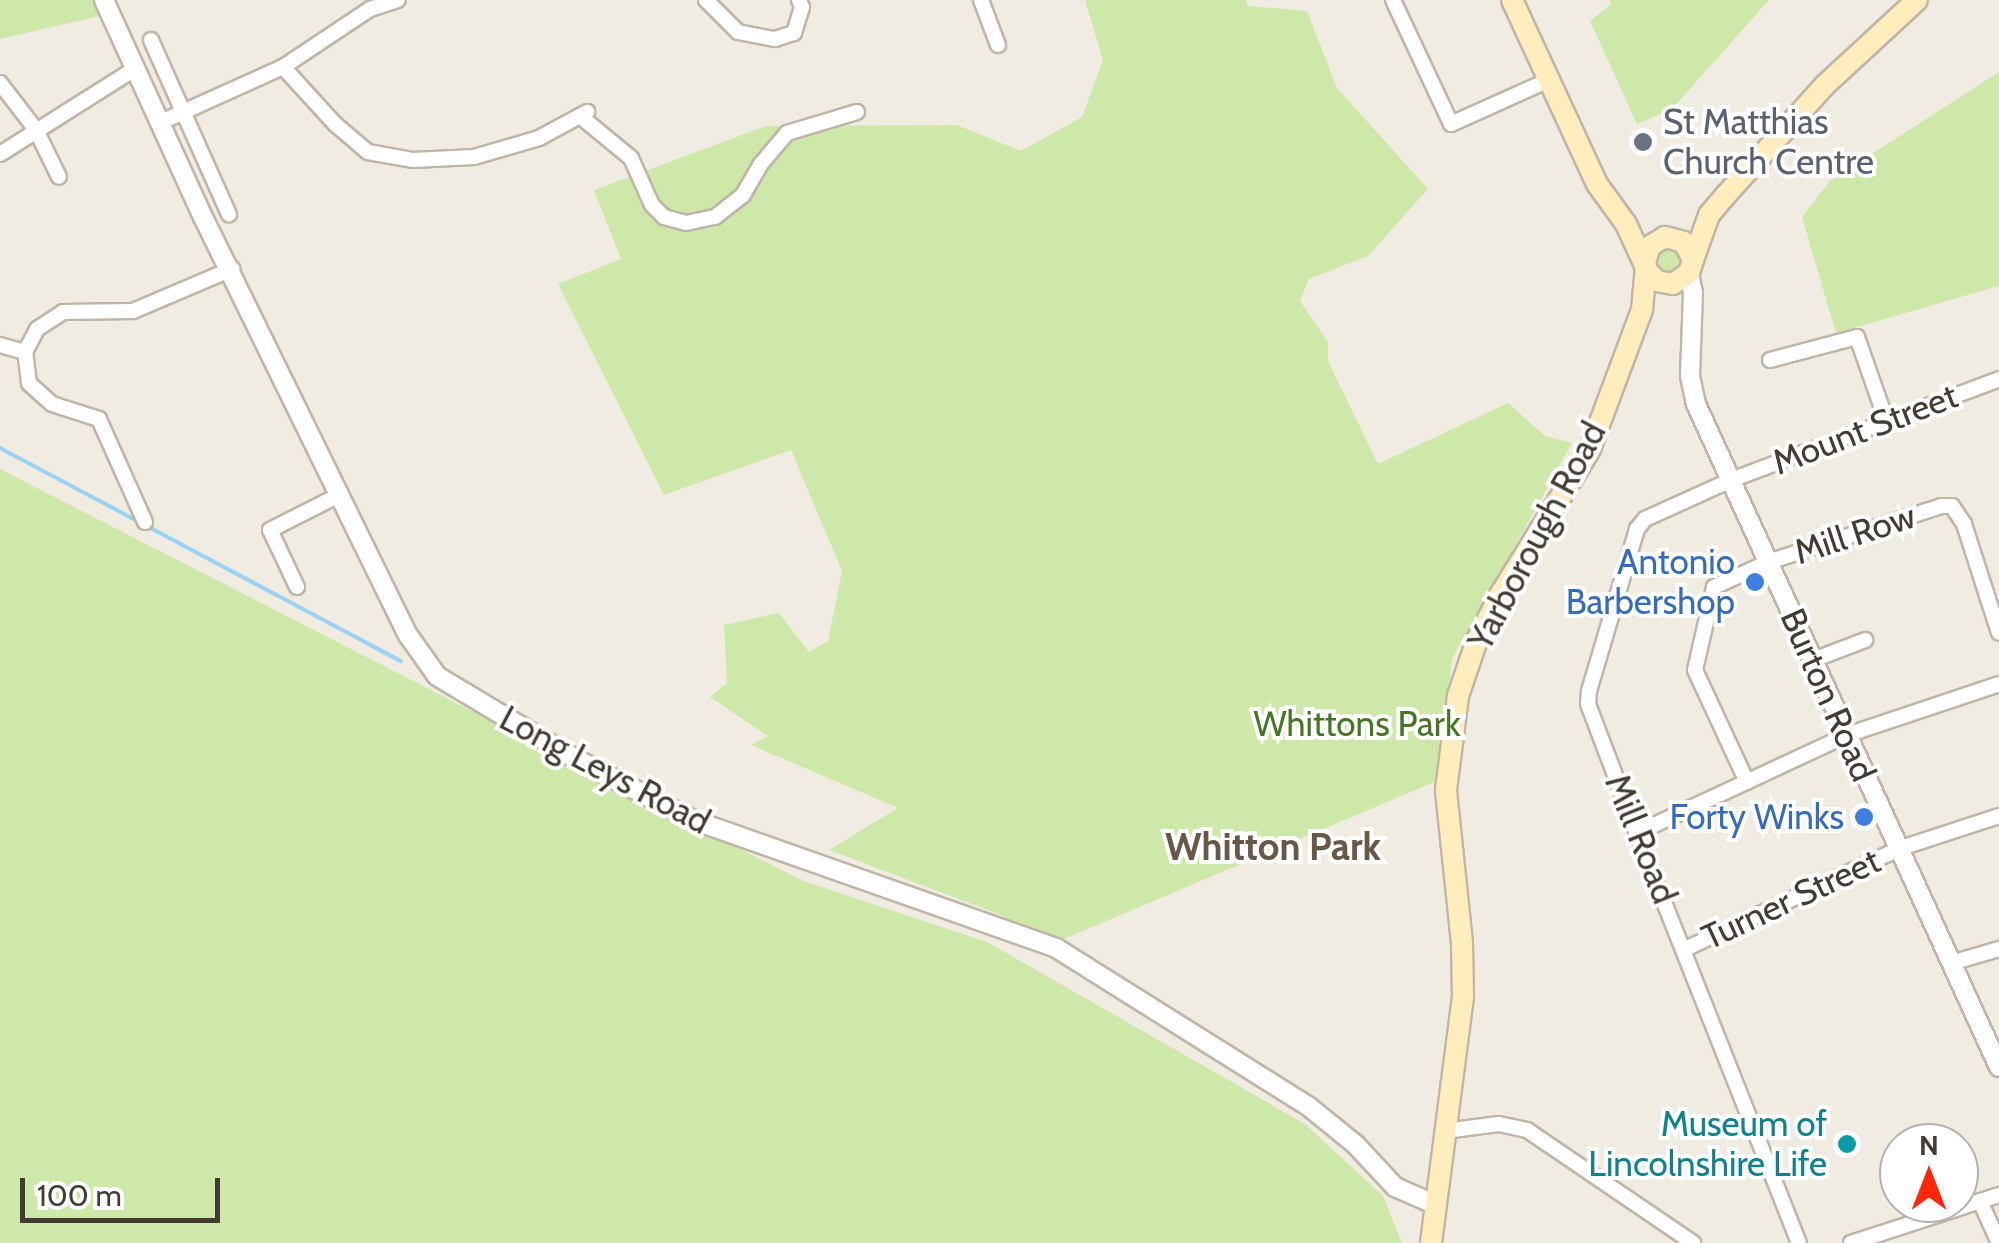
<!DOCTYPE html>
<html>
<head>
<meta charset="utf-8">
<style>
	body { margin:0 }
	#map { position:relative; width:1999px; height:1243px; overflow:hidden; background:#f1ece2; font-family:Cabin,sans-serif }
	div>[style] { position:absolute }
	.green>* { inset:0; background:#cde8a8 }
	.stream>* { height:4px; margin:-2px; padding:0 2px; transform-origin:2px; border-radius:2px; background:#9bd1f1 }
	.roads { filter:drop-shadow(2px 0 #c0b6a7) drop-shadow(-2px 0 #c0b6a7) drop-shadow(0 2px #c0b6a7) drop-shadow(0 -2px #c0b6a7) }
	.minor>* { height:14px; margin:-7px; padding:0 7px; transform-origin:7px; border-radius:7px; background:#fff }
	.tertiary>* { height:18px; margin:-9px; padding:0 9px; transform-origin:9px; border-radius:9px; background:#fff }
	.secondary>* { height:20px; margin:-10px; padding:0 10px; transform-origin:10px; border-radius:10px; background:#ffedbe }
	.dots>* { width:28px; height:28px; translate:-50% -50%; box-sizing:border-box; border:5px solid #fff; border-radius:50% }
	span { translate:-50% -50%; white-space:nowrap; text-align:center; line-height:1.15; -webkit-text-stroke:8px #fff; paint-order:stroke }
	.worship-label { font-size:35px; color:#5b616d }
	.left { translate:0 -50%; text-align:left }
	.street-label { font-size:35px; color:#433c32 }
	.shop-label { font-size:35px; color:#366cbe }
	.right { translate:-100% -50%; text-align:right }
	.park-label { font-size:35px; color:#467525 }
	.culture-label { font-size:35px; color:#0d838f }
	.neighbourhood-label { font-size:38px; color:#665949; font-weight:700 }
	.north { position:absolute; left:1879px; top:1123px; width:100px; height:100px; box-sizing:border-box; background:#fff; border:2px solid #b4b1ad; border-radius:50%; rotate:0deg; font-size:28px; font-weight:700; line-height:40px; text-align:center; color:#433c32 }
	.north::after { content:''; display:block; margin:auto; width:35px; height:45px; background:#ff270b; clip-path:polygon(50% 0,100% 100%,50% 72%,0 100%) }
	.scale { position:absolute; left:20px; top:1178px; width:200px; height:45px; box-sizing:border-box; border:5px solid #433c32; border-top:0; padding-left:12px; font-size:30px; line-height:35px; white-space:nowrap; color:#433c32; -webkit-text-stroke:8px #fff; paint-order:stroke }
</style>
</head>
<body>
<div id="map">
	<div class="green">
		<div style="clip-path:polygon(0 0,93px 0,100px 16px,0 39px)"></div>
		<div style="clip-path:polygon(1085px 0,1246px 0,1248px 6px,1307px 11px,1337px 88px,1428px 189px,1368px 256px,1309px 279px,1300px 301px,1328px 342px,1328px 361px,1378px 464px,1508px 403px,1545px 436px,1572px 443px,1452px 659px,1439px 780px,1052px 944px,1001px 915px,829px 850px,898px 808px,751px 745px,768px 736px,710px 697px,727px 683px,724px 625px,779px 613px,809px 652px,828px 641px,842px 571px,791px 450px,664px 495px,558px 284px,621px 259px,594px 190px,766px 126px,957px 125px,1021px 151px,1082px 117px,1103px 60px)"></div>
		<div style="clip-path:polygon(1610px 0,1769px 0,1672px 109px,1637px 124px,1590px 21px,1611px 4px)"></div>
		<div style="clip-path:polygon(1999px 72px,1999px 286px,1836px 333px,1802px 217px,1830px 181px)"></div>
		<div style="clip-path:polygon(1667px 244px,1686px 256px,1678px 275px,1657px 271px,1653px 257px)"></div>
		<div style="clip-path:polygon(0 469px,803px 881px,987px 942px,1305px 1124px,1383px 1196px,1402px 1243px,0 1243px)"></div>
	</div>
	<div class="stream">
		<div style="left:0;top:448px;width:454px;rotate:28deg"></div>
	</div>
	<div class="roads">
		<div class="minor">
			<div style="left:706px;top:0;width:45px;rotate:45deg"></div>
			<div style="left:738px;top:32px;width:38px;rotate:11deg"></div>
			<div style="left:775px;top:39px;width:20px;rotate:-18deg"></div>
			<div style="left:794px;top:33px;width:27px;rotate:-73deg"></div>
			<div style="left:802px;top:7px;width:8px;rotate:-113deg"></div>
			<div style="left:981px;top:0;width:48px;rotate:69.3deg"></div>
			<div style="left:1393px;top:0;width:137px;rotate:64.9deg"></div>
			<div style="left:1451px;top:124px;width:107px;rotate:-24.2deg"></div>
			<div style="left:151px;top:40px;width:191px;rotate:65.9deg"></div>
			<div style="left:283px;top:67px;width:77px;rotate:47.6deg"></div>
			<div style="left:335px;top:124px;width:43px;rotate:40.3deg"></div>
			<div style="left:368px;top:152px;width:46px;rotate:10.1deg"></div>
			<div style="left:413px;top:160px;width:61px;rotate:-2.8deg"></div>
			<div style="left:474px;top:157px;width:68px;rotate:-16.3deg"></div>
			<div style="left:539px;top:138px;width:55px;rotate:-28.4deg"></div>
			<div style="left:0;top:83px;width:59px;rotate:52.5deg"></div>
			<div style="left:36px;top:130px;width:52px;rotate:63.9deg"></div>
			<div style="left:580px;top:116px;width:66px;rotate:39.5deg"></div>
			<div style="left:631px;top:158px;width:51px;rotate:65.9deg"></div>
			<div style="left:652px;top:205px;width:17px;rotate:45deg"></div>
			<div style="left:664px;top:217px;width:23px;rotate:15deg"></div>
			<div style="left:686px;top:223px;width:30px;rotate:-12deg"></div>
			<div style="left:715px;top:217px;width:36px;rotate:-38deg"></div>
			<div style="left:743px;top:195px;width:34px;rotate:-60deg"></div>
			<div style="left:760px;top:165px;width:42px;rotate:-49.8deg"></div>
			<div style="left:787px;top:133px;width:73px;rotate:-16.7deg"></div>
			<div style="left:161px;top:122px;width:134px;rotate:-24.3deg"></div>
			<div style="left:283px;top:67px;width:105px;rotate:-33.7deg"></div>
			<div style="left:370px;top:9px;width:29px;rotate:-18deg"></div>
			<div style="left:0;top:154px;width:161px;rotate:-32.3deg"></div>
			<div style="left:0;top:345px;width:26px;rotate:16deg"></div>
			<div style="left:1770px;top:360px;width:90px;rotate:-14.8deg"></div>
			<div style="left:1857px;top:337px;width:88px;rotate:70.7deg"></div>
			<div style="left:145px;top:522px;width:113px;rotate:-114.1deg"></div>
			<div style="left:99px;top:419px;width:49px;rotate:-162.3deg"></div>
			<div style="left:52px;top:404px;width:31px;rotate:-138deg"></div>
			<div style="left:29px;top:383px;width:31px;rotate:-97deg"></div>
			<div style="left:25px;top:352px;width:26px;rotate:-62deg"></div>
			<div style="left:37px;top:329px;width:31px;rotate:-33deg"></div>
			<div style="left:63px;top:312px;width:70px;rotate:-0.8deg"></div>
			<div style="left:133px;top:311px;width:108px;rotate:-23deg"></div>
			<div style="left:297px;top:587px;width:63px;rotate:-115.3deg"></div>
			<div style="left:270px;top:530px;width:77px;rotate:-26.9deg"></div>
			<div style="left:1813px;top:660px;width:56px;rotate:-21deg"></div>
			<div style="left:1747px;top:782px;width:123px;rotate:-114.9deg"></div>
			<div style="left:1695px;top:670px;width:85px;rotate:-77.1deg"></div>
			<div style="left:1714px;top:587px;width:60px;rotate:-24.8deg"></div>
			<div style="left:1768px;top:562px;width:182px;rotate:-17.9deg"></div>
			<div style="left:1941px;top:506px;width:11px"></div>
			<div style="left:1952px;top:506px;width:22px;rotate:56deg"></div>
			<div style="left:1964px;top:524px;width:114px;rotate:72.2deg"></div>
			<div style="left:1637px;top:833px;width:232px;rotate:-25deg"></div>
			<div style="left:1847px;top:735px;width:160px;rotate:-18.5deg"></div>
			<div style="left:1685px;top:949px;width:235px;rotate:-25.1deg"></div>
			<div style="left:1898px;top:849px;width:106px;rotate:-18.1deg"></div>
			<div style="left:1951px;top:963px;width:50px;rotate:-16.3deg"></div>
			<div style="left:1445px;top:1131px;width:54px;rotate:-7.4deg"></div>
			<div style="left:1499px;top:1124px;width:29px;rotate:12deg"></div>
			<div style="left:1527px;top:1130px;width:201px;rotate:34.2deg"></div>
			<div style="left:1980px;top:1201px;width:46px;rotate:65.7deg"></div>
			<div style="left:1799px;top:1243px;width:441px;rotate:-111.6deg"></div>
			<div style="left:1637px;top:833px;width:138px;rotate:-110.8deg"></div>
			<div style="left:1588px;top:704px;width:13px;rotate:-86deg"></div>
			<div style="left:1589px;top:691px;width:169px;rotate:-73.5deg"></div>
			<div style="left:1637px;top:529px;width:13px;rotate:-51deg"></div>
			<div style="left:1645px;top:519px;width:94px;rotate:-24.4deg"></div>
			<div style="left:1731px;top:480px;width:286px;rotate:-20.6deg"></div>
			<div style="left:1851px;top:1243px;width:156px;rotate:-18deg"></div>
		</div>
		<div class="tertiary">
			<div style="left:104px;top:0;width:239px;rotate:65.5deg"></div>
			<div style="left:203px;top:217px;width:466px;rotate:63.9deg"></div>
			<div style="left:408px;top:635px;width:50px;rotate:54.7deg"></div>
			<div style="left:437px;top:676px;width:160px;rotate:30.9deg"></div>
			<div style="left:574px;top:758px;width:134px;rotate:27.5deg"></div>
			<div style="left:693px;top:820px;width:385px;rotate:19.4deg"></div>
			<div style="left:1056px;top:948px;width:297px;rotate:32.1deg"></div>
			<div style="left:1308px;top:1106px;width:60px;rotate:39deg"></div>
			<div style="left:1355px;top:1144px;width:59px;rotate:47.1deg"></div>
			<div style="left:1395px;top:1187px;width:45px;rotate:23.7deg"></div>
			<div style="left:1689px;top:273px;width:20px;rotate:79deg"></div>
			<div style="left:1693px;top:293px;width:83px;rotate:92.1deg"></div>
			<div style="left:1690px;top:376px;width:29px;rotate:78deg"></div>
			<div style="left:1696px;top:404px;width:729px;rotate:65.44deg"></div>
		</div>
		<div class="secondary">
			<div style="left:1512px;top:0;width:203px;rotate:65.2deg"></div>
			<div style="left:1597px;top:184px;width:49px;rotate:54.1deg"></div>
			<div style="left:1626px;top:224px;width:53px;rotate:65.4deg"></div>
			<div style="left:1648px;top:272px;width:13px;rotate:45deg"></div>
			<div style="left:1657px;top:281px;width:16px;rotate:11deg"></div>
			<div style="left:1673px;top:284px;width:19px;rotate:-35deg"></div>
			<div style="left:1689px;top:273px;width:14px;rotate:-73deg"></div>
			<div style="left:1693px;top:260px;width:20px;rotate:-117deg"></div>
			<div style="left:1684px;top:242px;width:20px;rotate:-165deg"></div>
			<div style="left:1665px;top:237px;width:17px;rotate:149deg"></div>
			<div style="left:1650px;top:246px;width:17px;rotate:107deg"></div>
			<div style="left:1693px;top:260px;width:48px;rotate:-70.4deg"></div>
			<div style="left:1709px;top:215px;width:26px;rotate:-50deg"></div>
			<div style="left:1726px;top:195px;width:148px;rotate:-48deg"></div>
			<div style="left:1825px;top:85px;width:125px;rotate:-42.7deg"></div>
			<div style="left:1431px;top:1243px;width:248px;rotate:-82.6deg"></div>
			<div style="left:1463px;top:997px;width:54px;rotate:-91.1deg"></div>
			<div style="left:1462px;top:943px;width:154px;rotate:-96deg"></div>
			<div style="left:1446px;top:790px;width:95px;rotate:-82.7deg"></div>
			<div style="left:1458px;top:696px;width:59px;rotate:-71.3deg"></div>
			<div style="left:1477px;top:640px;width:51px;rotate:-62.9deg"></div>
			<div style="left:1500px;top:595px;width:172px;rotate:-58.3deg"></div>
			<div style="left:1590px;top:449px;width:148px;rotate:-69.5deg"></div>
			<div style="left:1642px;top:310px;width:44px;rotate:-84.8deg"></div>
		</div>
	</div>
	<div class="dots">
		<div style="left:1643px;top:142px;background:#6b7280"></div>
		<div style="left:1755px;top:582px;background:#3f7fe0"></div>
		<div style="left:1864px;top:817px;background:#3f7fe0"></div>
		<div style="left:1847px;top:1144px;background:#0f9aa8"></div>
	</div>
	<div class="worship-label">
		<span class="left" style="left:1663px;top:142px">St Matthias<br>Church Centre</span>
	</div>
	<div class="street-label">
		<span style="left:1865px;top:429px;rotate:-21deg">Mount Street</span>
		<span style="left:1855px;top:534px;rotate:-18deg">Mill Row</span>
		<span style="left:1537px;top:536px;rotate:-62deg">Yarborough Road</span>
		<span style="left:1828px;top:695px;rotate:66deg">Burton Road</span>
		<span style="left:605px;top:770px;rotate:28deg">Long Leys Road</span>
		<span style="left:1641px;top:839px;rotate:68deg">Mill Road</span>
		<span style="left:1791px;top:899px;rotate:-25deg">Turner Street</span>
	</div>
	<div class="shop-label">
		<span class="right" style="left:1735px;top:582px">Antonio<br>Barbershop</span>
		<span class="right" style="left:1844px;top:817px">Forty Winks</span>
	</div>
	<div class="park-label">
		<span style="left:1357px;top:724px">Whittons Park</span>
	</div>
	<div class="culture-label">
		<span class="right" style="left:1827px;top:1144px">Museum of<br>Lincolnshire Life</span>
	</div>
	<div class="neighbourhood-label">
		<span style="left:1273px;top:847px">Whitton Park</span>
	</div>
	<div class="north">N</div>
	<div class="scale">100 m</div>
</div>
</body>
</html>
